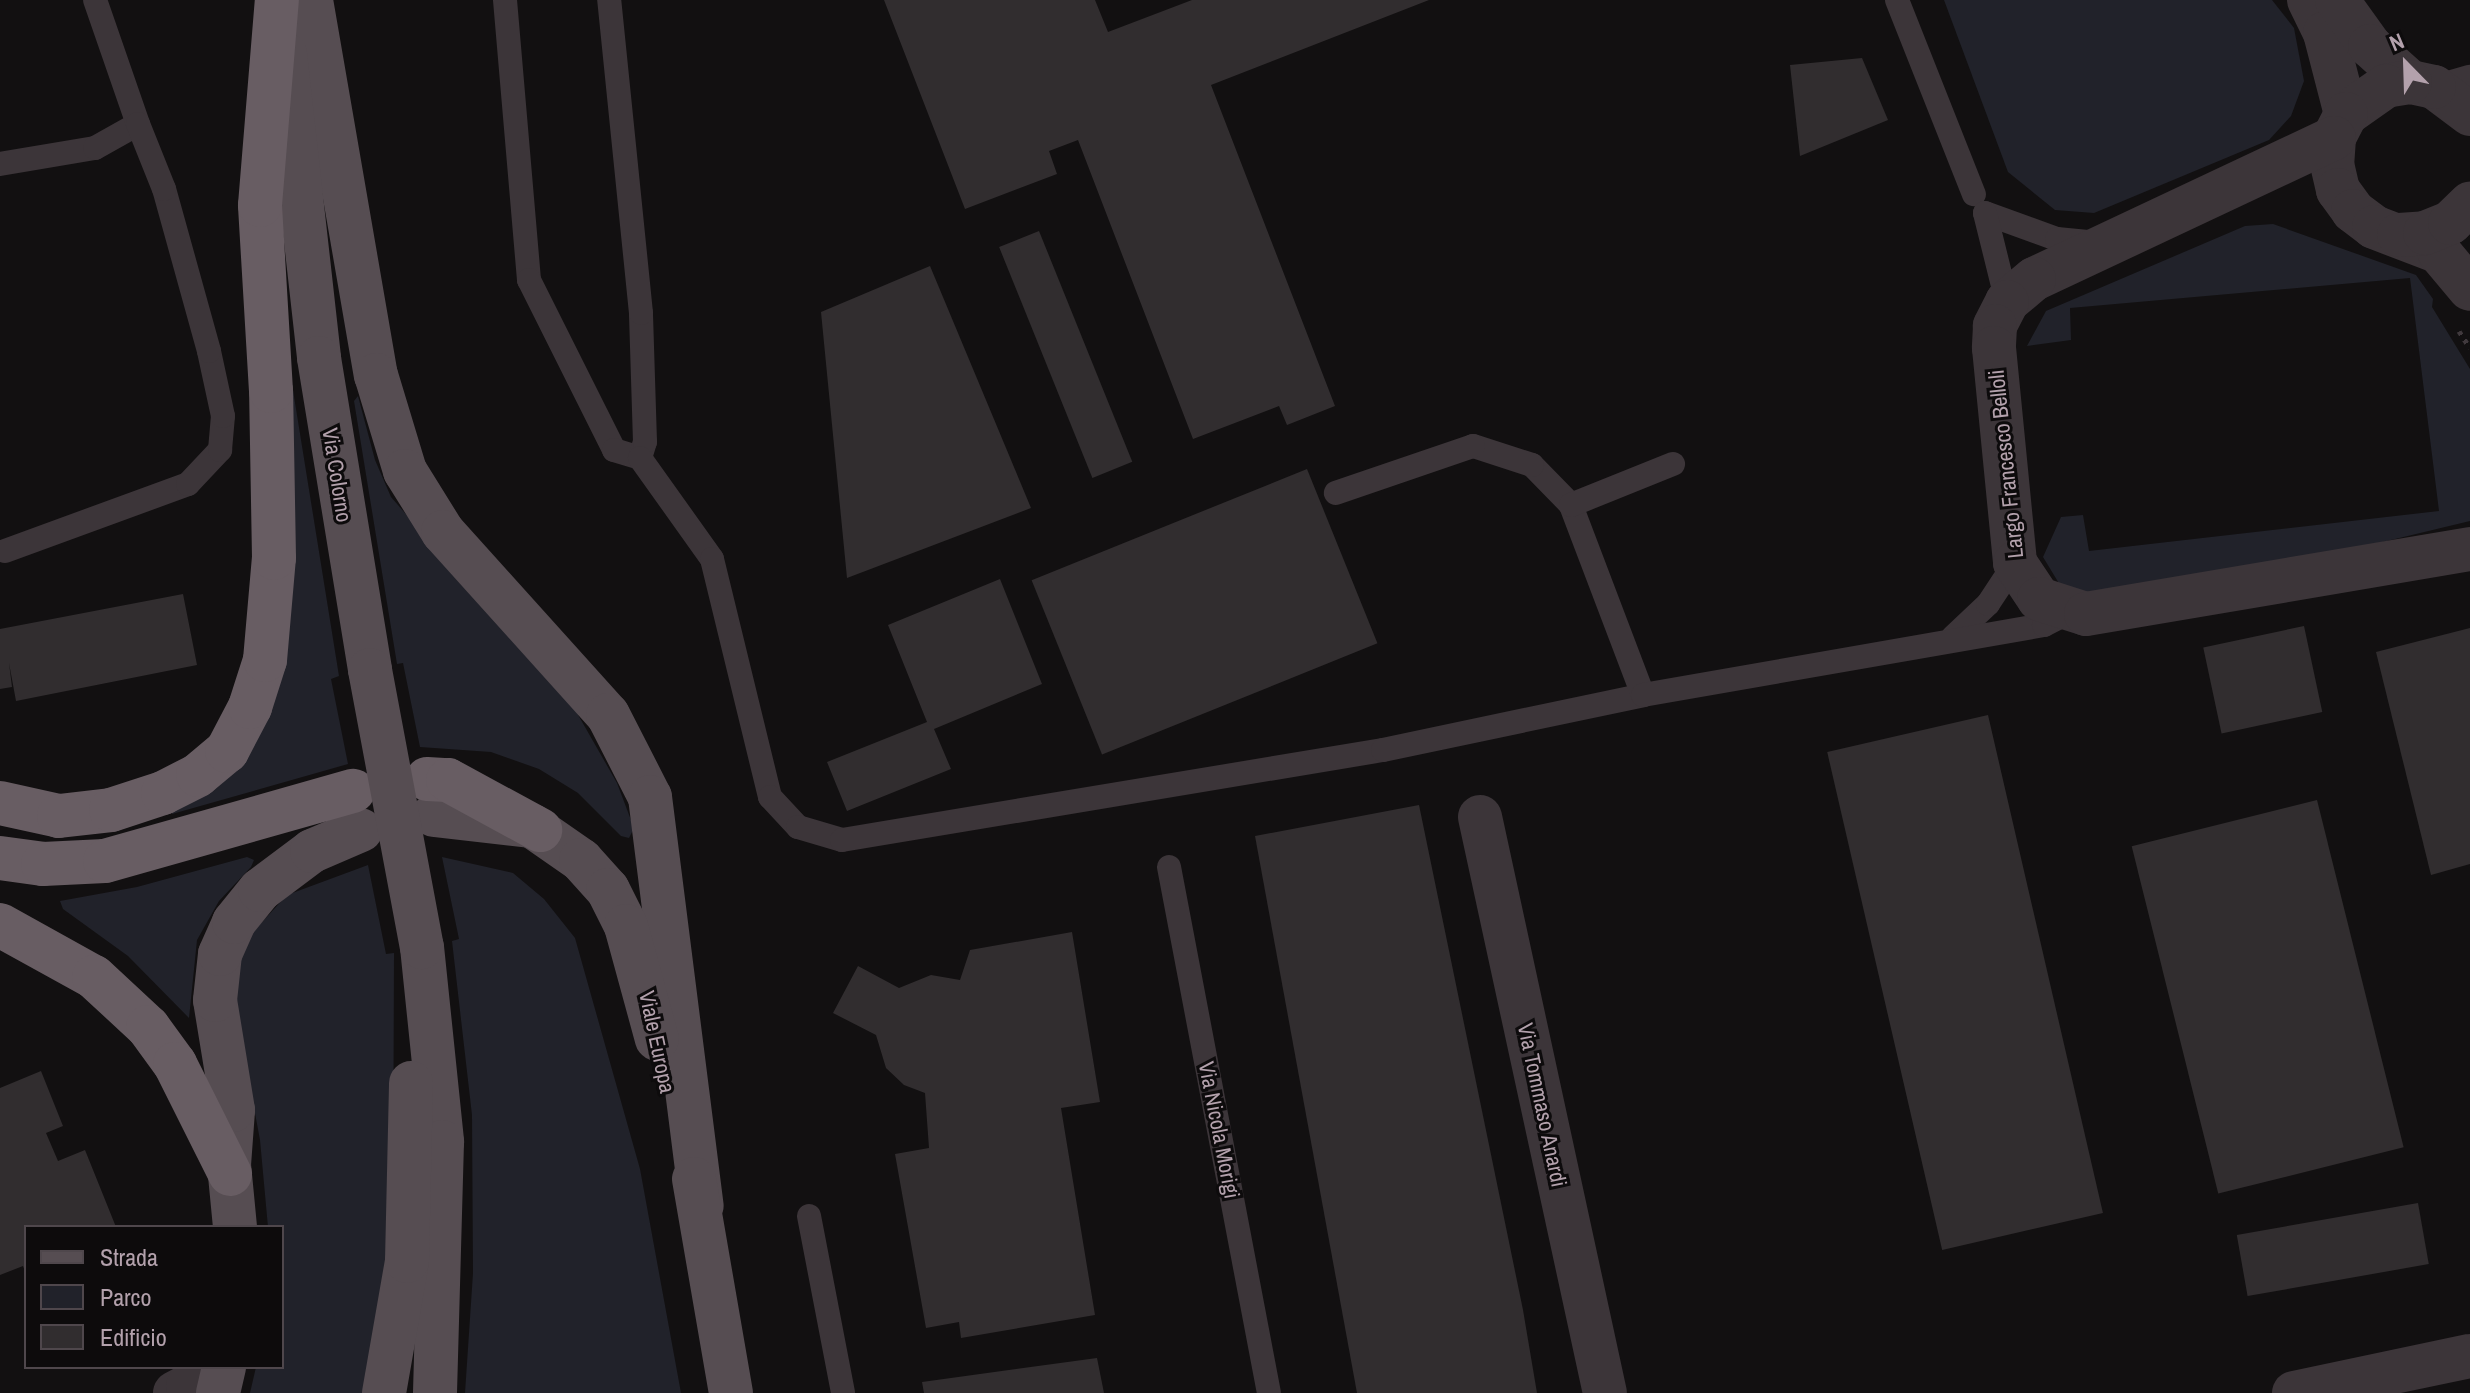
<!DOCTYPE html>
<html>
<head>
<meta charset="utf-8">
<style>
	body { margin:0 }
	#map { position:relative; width:2470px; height:1393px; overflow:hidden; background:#121011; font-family:"Archivo Narrow",sans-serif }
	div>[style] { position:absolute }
	.green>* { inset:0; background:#21222a }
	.building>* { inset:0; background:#312d2f; transform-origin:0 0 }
	.path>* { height:5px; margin-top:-2.5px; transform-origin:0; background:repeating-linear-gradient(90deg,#40393d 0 4px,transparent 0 10px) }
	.service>* { height:24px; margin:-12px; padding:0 12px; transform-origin:12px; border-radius:12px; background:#3c3539 }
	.minor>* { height:44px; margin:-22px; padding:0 22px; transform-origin:22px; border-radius:22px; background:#3c3539 }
	.tertiary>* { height:44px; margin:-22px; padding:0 22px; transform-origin:22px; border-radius:22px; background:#3c3539 }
	.primary>* { height:44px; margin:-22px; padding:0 22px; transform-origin:22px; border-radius:22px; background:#564d52 }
	.motorway>* { height:44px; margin:-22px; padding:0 22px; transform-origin:22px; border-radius:22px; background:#685d63 }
	.primary-bridge>* { height:44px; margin:-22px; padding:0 22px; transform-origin:22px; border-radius:22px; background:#564d52 }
	span { translate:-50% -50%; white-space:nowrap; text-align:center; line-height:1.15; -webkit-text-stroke:6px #0d0b0c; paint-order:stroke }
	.street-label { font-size:22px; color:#b3a1ac }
	.legend { position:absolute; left:24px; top:1225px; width:260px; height:144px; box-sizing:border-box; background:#0d0b0c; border:2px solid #4f474c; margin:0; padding:10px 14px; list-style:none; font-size:24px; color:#b3a1ac }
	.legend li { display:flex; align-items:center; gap:16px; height:40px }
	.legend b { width:40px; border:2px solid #4f474c }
	.north { position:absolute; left:2366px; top:24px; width:80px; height:80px; -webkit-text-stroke:6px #0d0b0c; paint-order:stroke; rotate:337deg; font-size:22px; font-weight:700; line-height:32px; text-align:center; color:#b3a1ac }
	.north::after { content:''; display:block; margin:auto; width:28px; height:36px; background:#b3a1ac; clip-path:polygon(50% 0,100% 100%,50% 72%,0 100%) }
</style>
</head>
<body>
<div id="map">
	<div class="green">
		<div style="clip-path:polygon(1944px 0,2272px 0,2294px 28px,2304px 81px,2291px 116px,2269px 140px,2094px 213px,2055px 210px,2008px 172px)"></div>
		<div style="clip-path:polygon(2273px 224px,2416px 275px,2433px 299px,2432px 307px,2470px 369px,2470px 521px,2117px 606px,2063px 590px,2043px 557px,2061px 517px,2083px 515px,2089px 551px,2439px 511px,2410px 278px,2070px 308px,2071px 340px,2027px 346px,2046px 311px,2245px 226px)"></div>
		<div style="clip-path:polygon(292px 384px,339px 676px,331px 679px,348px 764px,172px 814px,171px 809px,236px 762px)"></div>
		<div style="clip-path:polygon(358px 396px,375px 460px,391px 497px,573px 706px,617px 783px,634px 828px,629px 838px,621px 836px,578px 793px,539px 769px,491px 752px,420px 747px,403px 663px,397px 664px,354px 401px)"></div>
		<div style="clip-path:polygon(247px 857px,254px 860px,251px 867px,219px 901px,197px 940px,189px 1018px,128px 956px,63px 909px,60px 901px,137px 887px)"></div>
		<div style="clip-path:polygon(442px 857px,513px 873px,544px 899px,575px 938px,640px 1169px,681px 1393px,465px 1393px,473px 1273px,472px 1115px,452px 941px,459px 939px)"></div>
		<div style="clip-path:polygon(368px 865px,386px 954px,394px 953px,393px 1216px,363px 1393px,250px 1393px,256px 1367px,282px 1367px,282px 1227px,268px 1227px,260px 1140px,236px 1011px,236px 965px,250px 935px,287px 895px)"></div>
	</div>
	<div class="building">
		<div style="clip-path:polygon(884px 0,1095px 0,1108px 32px,1192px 0,1429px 0,1211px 85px,1335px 406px,1287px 425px,1279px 406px,1193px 439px,1078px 140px,1049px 151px,1057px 174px,965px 209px)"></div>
		<div style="clip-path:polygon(1862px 58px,1888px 120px,1800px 156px,1790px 65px)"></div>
		<div style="left:1039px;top:231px;width:249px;height:43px;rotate:68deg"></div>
		<div style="clip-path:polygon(930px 266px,1031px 508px,847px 578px,821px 312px)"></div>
		<div style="left:1307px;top:469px;width:188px;height:297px;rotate:68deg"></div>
		<div style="clip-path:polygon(1000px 579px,1042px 684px,934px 729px,951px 769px,847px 811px,827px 762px,927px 722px,888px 625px)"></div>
		<div style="clip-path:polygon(183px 594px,197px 665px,16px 701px,9px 663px,12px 687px,0 689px,0 629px)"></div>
		<div style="left:2304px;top:626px;width:88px;height:103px;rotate:78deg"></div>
		<div style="clip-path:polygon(2470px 628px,2470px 864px,2431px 875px,2376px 652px)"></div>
		<div style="left:1988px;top:715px;width:511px;height:165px;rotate:77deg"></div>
		<div style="left:2317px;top:800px;width:358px;height:191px;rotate:76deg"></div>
		<div style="clip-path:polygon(1419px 805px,1523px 1310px,1537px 1393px,1357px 1393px,1255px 836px)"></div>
		<div style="clip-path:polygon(1072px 932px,1100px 1102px,1061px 1108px,1095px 1315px,961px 1338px,959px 1322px,926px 1328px,895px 1154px,929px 1148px,925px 1093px,904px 1085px,886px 1068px,876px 1035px,833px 1013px,858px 966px,899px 988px,931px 975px,960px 980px,970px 950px)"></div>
		<div style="clip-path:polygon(41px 1071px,63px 1126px,46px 1133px,58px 1161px,85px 1150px,116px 1227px,26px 1227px,26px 1274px,23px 1266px,0 1275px,0 1088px)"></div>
		<div style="left:2418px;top:1203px;width:62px;height:184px;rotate:80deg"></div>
		<div style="clip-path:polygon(1097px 1358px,1104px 1393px,924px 1393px,922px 1382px)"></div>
	</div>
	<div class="path">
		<div style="left:2459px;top:331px;width:20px;rotate:57deg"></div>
	</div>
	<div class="service">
		<div style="left:505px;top:0;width:281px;rotate:85.1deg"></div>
		<div style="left:529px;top:280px;width:190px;rotate:63.4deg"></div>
		<div style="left:614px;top:450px;width:27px;rotate:17deg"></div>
		<div style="left:640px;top:458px;width:17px;rotate:-73deg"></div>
		<div style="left:645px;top:442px;width:129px;rotate:-91.8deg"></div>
		<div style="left:641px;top:313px;width:315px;rotate:-95.8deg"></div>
		<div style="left:1897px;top:0;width:209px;rotate:68.4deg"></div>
		<div style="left:2434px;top:87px;width:37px;rotate:-16deg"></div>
		<div style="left:0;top:164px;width:96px;rotate:-9.6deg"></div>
		<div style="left:95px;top:148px;width:49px;rotate:-29.2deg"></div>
		<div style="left:138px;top:124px;width:131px;rotate:-109.1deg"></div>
		<div style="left:1985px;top:213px;width:77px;rotate:19.9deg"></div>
		<div style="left:2057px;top:239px;width:41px;rotate:5.6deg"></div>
		<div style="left:1985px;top:213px;width:92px;rotate:76.1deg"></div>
		<div style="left:640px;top:458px;width:124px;rotate:54.5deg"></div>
		<div style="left:712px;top:559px;width:245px;rotate:76.3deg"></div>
		<div style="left:770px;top:797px;width:41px;rotate:47deg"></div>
		<div style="left:798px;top:827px;width:46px;rotate:16.5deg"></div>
		<div style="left:842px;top:840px;width:548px;rotate:-9.45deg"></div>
		<div style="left:1383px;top:750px;width:266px;rotate:-11.9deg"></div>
		<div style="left:1643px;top:695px;width:203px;rotate:-110.8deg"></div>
		<div style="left:1571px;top:505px;width:56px;rotate:-134.3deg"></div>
		<div style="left:1532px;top:465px;width:62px;rotate:-162.1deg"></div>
		<div style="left:1473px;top:446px;width:145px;rotate:161.1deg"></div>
		<div style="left:1571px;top:505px;width:110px;rotate:-21.9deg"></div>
		<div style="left:5px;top:551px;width:195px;rotate:-20.1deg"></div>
		<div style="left:188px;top:484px;width:47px;rotate:-46.7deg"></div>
		<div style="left:220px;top:450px;width:34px;rotate:-85deg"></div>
		<div style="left:223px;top:416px;width:66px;rotate:-102.2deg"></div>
		<div style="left:209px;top:351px;width:168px;rotate:-105.5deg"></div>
		<div style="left:164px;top:189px;width:70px;rotate:-111.8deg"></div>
		<div style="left:1953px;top:637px;width:48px;rotate:-43.3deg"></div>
		<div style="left:1988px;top:604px;width:49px;rotate:-56.6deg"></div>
		<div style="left:1643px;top:695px;width:407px;rotate:-9.9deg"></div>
		<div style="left:2044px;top:625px;width:28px;rotate:-27deg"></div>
		<div style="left:1169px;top:867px;width:535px;rotate:79.24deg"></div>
		<div style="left:809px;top:1216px;width:180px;rotate:79.1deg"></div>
	</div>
	<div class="minor">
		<div style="left:2309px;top:0;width:37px;rotate:64deg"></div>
		<div style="left:2325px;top:33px;width:84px;rotate:75.5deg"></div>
		<div style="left:2337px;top:0;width:57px;rotate:54.3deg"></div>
		<div style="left:2370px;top:46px;width:54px;rotate:42deg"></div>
		<div style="left:2470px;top:114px;width:45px;rotate:-143.1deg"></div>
		<div style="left:2434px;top:87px;width:25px;rotate:-168deg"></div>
		<div style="left:2410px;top:82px;width:24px;rotate:171deg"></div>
		<div style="left:2386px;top:86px;width:49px;rotate:145deg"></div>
		<div style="left:2346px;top:114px;width:27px;rotate:117deg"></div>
		<div style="left:2334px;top:138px;width:26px;rotate:94deg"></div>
		<div style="left:2332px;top:164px;width:27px;rotate:77deg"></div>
		<div style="left:2338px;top:190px;width:26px;rotate:54deg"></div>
		<div style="left:2353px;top:211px;width:26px;rotate:37deg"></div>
		<div style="left:2374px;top:227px;width:70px;rotate:21deg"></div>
		<div style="left:2439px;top:252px;width:48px;rotate:50deg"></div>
		<div style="left:2334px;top:138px;width:331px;rotate:154.8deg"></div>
		<div style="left:2034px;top:279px;width:35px;rotate:140deg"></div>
		<div style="left:2007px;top:302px;width:27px;rotate:117deg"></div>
		<div style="left:1995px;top:326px;width:22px;rotate:93deg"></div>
		<div style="left:1994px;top:348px;width:216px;rotate:84.4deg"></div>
		<div style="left:2015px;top:563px;width:43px;rotate:56.3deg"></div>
		<div style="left:2039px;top:599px;width:49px;rotate:17.7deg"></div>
		<div style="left:2086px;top:614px;width:389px;rotate:-9.6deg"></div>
		<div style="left:2399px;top:235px;width:26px;rotate:-4deg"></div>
		<div style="left:2425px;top:233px;width:27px;rotate:-22deg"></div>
		<div style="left:2450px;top:223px;width:28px;rotate:-44deg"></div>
		<div style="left:1480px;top:817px;width:589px;rotate:77.76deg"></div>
		<div style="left:2294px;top:1393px;width:180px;rotate:-11.9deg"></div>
	</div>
	<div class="tertiary">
		<div style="left:175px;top:1393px;width:15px;rotate:-28deg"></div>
		<div style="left:188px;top:1386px;width:24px;rotate:-52deg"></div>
	</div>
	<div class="primary">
		<div style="left:311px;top:0;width:381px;rotate:80.2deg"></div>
		<div style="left:376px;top:375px;width:100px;rotate:73.2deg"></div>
		<div style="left:405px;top:471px;width:72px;rotate:58.1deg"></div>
		<div style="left:443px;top:532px;width:246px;rotate:48deg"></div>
		<div style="left:608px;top:715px;width:92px;rotate:62.9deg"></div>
		<div style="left:650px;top:797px;width:412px;rotate:82.8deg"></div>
		<div style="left:285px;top:54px;width:306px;rotate:83.6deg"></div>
		<div style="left:319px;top:358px;width:316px;rotate:80.7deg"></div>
		<div style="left:434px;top:815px;width:99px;rotate:6.4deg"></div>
		<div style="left:532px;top:826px;width:60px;rotate:34.8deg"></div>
		<div style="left:581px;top:860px;width:40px;rotate:48deg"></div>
		<div style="left:608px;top:890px;width:40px;rotate:63.4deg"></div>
		<div style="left:626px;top:926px;width:117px;rotate:74.7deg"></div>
		<div style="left:422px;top:947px;width:196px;rotate:84.1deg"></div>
		<div style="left:442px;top:1142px;width:251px;rotate:91.6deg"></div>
		<div style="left:694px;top:1179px;width:217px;rotate:80.2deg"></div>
		<div style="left:235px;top:1227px;width:62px;rotate:-95.5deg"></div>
		<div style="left:229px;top:1165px;width:55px;rotate:-85.8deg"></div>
		<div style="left:233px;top:1110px;width:111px;rotate:-99.3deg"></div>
		<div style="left:215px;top:1000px;width:46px;rotate:-83.8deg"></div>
		<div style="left:220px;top:954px;width:35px;rotate:-66deg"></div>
		<div style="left:234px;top:922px;width:41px;rotate:-50.9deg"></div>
		<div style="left:260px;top:890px;width:65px;rotate:-36.9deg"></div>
		<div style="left:312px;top:851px;width:53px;rotate:-23.2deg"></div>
		<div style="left:218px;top:1393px;width:27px;rotate:-77deg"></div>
		<div style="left:384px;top:1393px;width:134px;rotate:-80.1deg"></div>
		<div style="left:407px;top:1261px;width:178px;rotate:-88.7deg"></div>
	</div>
	<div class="motorway">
		<div style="left:427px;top:779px;width:21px;rotate:3deg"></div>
		<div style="left:448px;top:780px;width:105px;rotate:28.5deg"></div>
		<div style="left:0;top:803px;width:60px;rotate:12.4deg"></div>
		<div style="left:59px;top:816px;width:52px;rotate:-6.6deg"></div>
		<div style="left:111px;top:810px;width:55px;rotate:-18.1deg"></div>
		<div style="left:163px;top:793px;width:39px;rotate:-27deg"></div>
		<div style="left:198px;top:775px;width:38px;rotate:-40deg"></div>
		<div style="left:227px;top:751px;width:50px;rotate:-62.4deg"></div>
		<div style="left:250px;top:707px;width:49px;rotate:-72.3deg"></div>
		<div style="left:265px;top:660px;width:102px;rotate:-85deg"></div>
		<div style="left:274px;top:558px;width:167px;rotate:-91deg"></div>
		<div style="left:271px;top:391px;width:186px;rotate:-93.4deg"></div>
		<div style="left:260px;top:205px;width:206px;rotate:-85.3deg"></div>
		<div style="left:0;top:858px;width:43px;rotate:7.9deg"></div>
		<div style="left:43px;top:864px;width:62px;rotate:-2.8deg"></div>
		<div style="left:105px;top:861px;width:258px;rotate:-15.8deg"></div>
		<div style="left:0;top:925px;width:107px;rotate:29deg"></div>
		<div style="left:94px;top:977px;width:74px;rotate:42.8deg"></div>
		<div style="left:148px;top:1027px;width:46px;rotate:53.9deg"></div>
		<div style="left:175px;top:1064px;width:123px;rotate:63.4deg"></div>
	</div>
	<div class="primary-bridge">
		<div style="left:370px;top:670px;width:282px;rotate:79.4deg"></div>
	</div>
	<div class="street-label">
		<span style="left:2006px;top:464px;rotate:-96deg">Largo Francesco Belloli</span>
		<span style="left:337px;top:475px;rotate:81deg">Via Colorno</span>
		<span style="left:657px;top:1042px;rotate:78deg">Viale Europa</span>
		<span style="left:1542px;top:1105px;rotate:78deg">Via Tommaso Anardi</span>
		<span style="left:1219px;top:1130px;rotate:79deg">Via Nicola Morigi</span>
	</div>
	<ul class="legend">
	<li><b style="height:10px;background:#564d52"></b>Strada</li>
	<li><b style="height:22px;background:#21222a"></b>Parco</li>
	<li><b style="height:22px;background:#312d2f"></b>Edificio</li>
	</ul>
	<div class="north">N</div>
</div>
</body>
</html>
